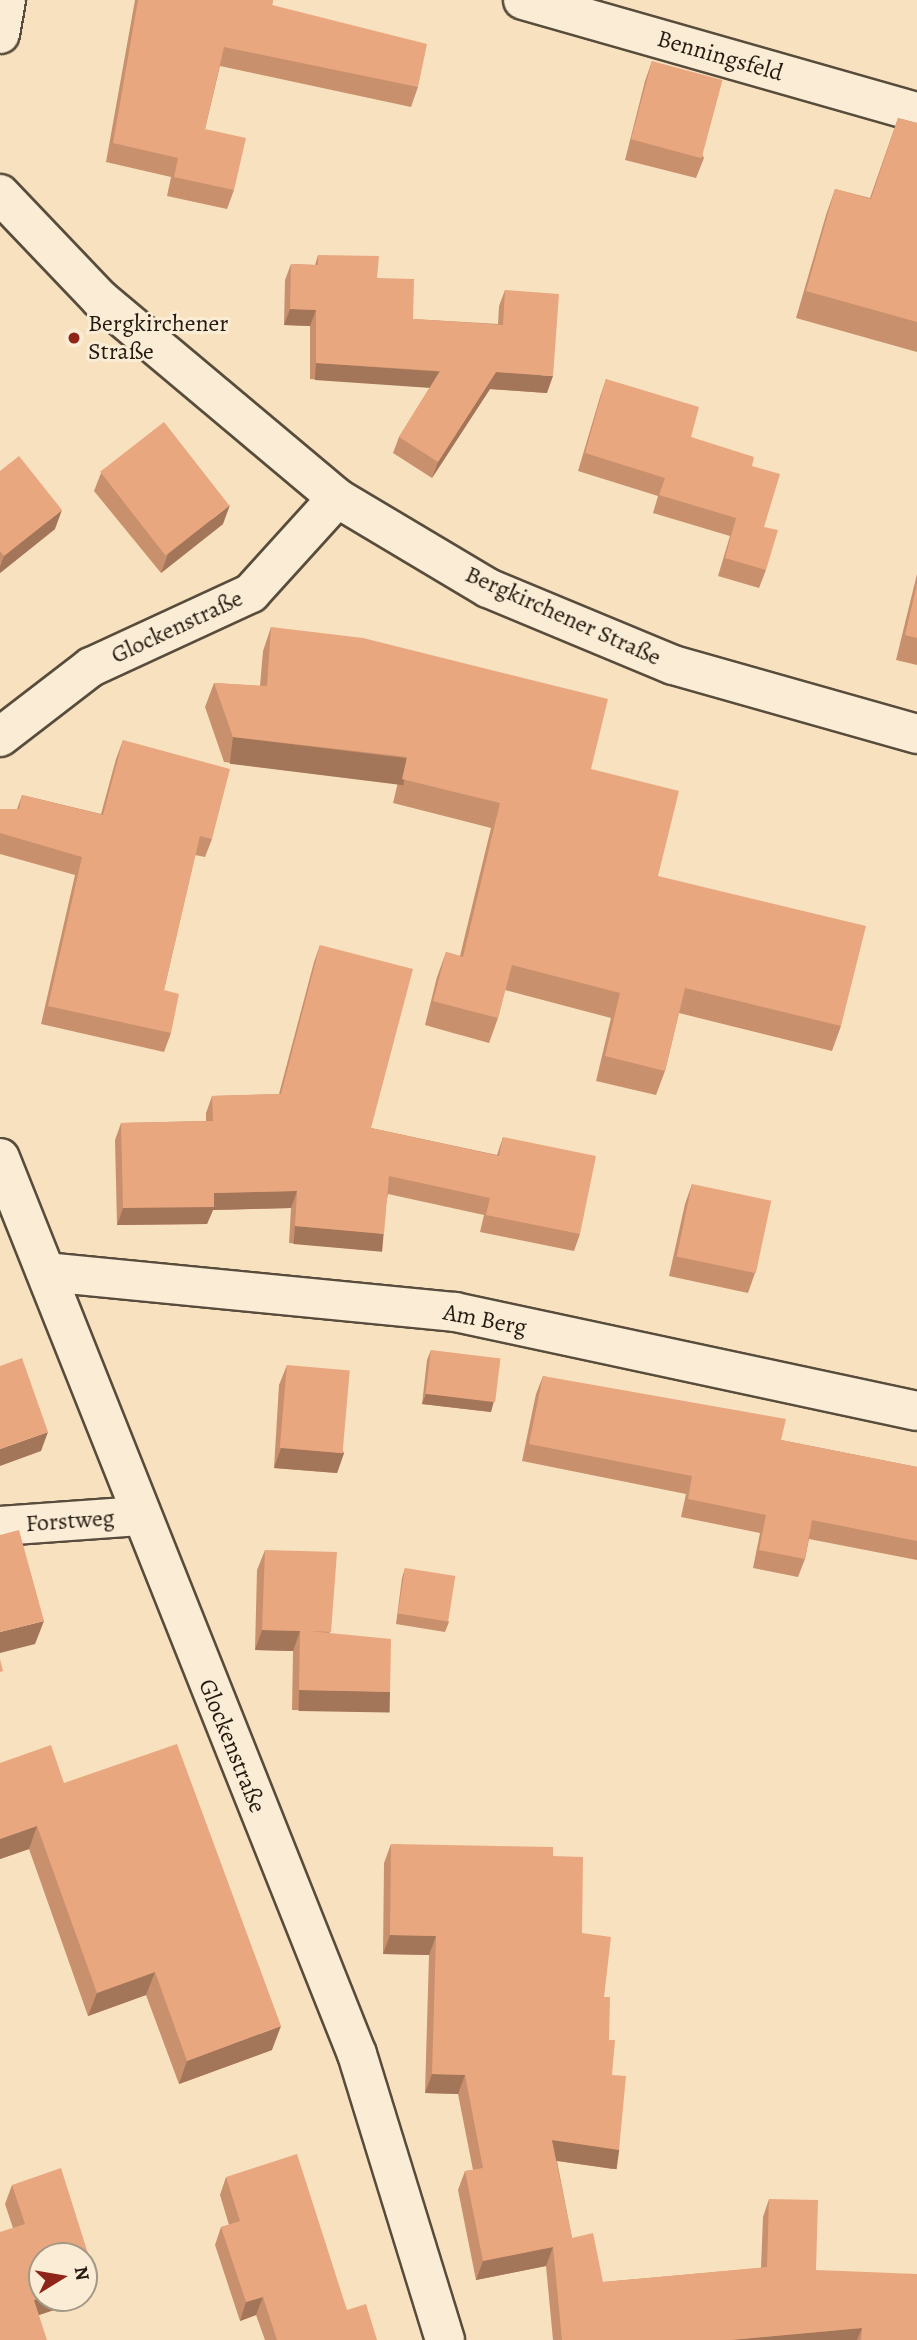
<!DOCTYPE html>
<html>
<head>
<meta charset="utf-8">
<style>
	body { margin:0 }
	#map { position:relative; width:917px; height:2340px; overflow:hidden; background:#f8e1bf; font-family:Alegreya,serif }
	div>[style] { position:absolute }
	.roads { filter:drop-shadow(2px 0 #584c3c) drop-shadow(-2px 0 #584c3c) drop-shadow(0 2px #584c3c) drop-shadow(0 -2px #584c3c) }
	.minor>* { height:38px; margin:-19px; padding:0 19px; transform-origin:19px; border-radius:19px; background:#faecd5 }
	.wall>* { inset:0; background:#c8906d }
	.shaded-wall>* { inset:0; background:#a37559; transform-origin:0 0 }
	.building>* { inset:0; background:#e9a77f; transform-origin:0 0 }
	.dots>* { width:19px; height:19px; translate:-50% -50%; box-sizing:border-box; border:4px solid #faecd5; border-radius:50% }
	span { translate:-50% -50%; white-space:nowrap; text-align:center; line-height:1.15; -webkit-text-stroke:6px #faecd5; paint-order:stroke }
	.street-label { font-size:24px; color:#231a10 }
	.poi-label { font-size:24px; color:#231a10 }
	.left { translate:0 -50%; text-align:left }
	.north { position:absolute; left:28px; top:2242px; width:70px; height:70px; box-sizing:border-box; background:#faecd5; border:2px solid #a49886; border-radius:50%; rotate:79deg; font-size:19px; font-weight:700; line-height:28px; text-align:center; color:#231a10 }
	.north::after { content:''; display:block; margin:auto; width:24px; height:32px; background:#8f2418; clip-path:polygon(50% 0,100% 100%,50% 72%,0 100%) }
</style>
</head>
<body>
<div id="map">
	<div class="roads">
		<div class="minor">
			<div style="left:523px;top:0;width:410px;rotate:15.9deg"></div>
			<div style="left:0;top:34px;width:35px;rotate:-80deg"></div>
			<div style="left:0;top:194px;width:145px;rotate:46.4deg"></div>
			<div style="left:100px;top:299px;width:309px;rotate:40deg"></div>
			<div style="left:337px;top:498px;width:176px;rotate:30.8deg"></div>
			<div style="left:488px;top:588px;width:200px;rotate:22.6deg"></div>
			<div style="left:673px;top:665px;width:254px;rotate:15.8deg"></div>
			<div style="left:0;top:737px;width:115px;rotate:-37.6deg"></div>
			<div style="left:91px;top:667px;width:176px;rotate:-24.8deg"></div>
			<div style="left:251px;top:593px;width:128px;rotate:-47.8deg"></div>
			<div style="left:0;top:1158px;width:965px;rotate:68.28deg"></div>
			<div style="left:357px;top:2054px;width:299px;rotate:72.9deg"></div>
			<div style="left:46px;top:1272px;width:411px;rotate:5.6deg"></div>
			<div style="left:455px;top:1312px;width:472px;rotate:12.1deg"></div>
			<div style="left:0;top:1526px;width:140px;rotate:-4.1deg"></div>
		</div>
	</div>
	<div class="wall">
		<div style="clip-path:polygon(135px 0,273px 0,272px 5px,418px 87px,411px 107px,220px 66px,205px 129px,234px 190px,227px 209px,167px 196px,171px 177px,106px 162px)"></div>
		<div style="clip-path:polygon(652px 61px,704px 158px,696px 178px,625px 160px,645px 81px)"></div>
		<div style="clip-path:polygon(898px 118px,917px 123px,917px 352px,796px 318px,826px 215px,835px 189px,870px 198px)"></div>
		<div style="clip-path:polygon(318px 255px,377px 278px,413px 319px,498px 324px,499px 306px,505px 290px,547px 393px,490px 389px,432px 478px,393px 453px,399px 437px,430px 387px,310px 379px,310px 326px,284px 325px,285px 280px,291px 264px,315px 265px)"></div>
		<div style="clip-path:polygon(606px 379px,691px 437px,752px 466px,764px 527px,766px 570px,759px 588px,718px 576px,730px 536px,653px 513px,658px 496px,578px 471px,600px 397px)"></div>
		<div style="clip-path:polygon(0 471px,55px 529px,0 573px)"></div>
		<div style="clip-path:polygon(101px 473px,223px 524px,161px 573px,94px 491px)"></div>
		<div style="clip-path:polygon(917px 574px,917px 665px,896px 660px)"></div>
		<div style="clip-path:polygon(271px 627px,591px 769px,658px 876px,841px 1026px,832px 1051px,679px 1013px,665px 1071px,656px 1095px,596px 1081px,611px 1018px,505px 990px,498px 1018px,489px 1043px,425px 1025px,437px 977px,446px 952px,460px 956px,491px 828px,393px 803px,398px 782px,224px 762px,205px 707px,214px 683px,260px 686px,263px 651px)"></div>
		<div style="clip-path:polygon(123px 740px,212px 839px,205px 857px,195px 855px,164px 990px,171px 1033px,164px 1052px,41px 1024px,75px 875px,0 854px,0 809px,17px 809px,22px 795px,101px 814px,116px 759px)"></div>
		<div style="clip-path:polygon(320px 945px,371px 1128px,497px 1155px,503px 1137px,580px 1234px,574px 1251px,480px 1232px,484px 1215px,388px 1194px,377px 1251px,289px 1243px,291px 1208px,213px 1210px,207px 1224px,117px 1225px,115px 1140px,121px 1123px,206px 1121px,206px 1113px,212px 1096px,279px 1094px,314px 962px)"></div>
		<div style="clip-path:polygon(692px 1184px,755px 1273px,748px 1293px,669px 1276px,685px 1204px)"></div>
		<div style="clip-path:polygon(431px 1350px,491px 1412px,422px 1404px,427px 1360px)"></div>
		<div style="clip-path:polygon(287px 1365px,344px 1453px,337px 1473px,274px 1468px,279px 1385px)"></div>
		<div style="clip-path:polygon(543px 1376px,781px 1440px,917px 1467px,917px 1560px,809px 1539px,805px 1559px,798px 1577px,753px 1568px,760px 1533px,681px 1517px,686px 1494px,522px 1461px,536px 1394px)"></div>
		<div style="clip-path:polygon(265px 1550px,330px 1633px,383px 1712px,292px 1710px,293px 1651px,255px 1650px,257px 1570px)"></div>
		<div style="clip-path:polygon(405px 1568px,449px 1622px,445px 1632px,396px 1624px,402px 1578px)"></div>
		<div style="clip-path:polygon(0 1763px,64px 1783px,272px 2050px,179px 2084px,146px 1995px,88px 2016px,29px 1849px,0 1859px)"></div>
		<div style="clip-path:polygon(391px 1844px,553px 1856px,582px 1933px,604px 1997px,609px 2040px,612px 2075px,613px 2169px,557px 2161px,572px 2238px,603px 2282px,761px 2268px,763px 2217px,769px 2199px,816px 2270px,917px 2340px,553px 2340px,546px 2266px,476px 2280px,458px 2190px,465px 2171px,473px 2170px,458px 2094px,425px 2093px,429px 1955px,383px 1954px,384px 1863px)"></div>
		<div style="clip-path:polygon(226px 2177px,347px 2310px,377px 2340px,265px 2340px,256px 2315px,240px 2321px,215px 2245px,221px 2227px,229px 2225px,220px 2195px)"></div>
		<div style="clip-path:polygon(12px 2185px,96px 2279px,90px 2298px,39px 2315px,0 2340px,13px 2228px,5px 2204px)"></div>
	</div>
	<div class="shaded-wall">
		<div style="clip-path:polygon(290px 309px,316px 310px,310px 326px,284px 325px)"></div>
		<div style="left:316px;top:363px;width:124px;height:17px;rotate:4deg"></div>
		<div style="clip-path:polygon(496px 372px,553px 376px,547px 393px,490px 389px,432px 478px,438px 462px)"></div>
		<div style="clip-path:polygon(230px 505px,223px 524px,161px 573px,168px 554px)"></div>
		<div style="clip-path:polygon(62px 510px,55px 529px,0 573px,0 567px,4px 556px)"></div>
		<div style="left:233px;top:737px;width:175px;height:27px;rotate:7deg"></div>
		<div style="clip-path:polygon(297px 1191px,291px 1208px,213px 1210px,207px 1224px,117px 1225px,123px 1208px,214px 1193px)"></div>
		<div style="left:295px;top:1226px;width:89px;height:18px;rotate:5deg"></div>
		<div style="clip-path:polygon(426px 1394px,494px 1401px,491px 1412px,422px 1404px)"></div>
		<div style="clip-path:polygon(48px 1432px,41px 1451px,0 1466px,0 1449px)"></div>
		<div style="clip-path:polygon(281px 1448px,344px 1453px,337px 1473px,274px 1468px)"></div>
		<div style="clip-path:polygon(44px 1621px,35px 1644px,0 1653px,0 1632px)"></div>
		<div style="clip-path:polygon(262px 1630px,300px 1631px,293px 1651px,255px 1650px)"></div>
		<div style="left:299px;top:1690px;width:91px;height:21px;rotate:1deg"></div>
		<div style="clip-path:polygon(37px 1826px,29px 1849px,0 1859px,0 1839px)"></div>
		<div style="clip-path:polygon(390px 1935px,436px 1936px,429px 1955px,383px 1954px)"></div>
		<div style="clip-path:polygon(155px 1972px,146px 1995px,88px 2016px,97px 1993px)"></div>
		<div style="clip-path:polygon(281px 2026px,272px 2050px,179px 2084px,187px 2061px)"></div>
		<div style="clip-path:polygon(432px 2074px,465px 2075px,458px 2094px,425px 2093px)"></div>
		<div style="left:552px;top:2140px;width:68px;height:20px;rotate:8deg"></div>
		<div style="clip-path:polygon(553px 2247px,546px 2266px,476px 2280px,483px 2261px)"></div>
		<div style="clip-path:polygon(96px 2279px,90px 2298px,27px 2319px,34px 2300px,42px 2297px,84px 2298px,84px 2283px)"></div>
		<div style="clip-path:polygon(263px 2297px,256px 2315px,240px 2321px,246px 2302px)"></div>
		<div style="clip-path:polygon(862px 2328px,857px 2340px,731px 2340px)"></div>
	</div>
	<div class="building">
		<div style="clip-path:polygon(138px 0,273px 0,272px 5px,427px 44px,418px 87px,224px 47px,205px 129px,246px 138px,234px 190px,174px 177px,178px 158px,113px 143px)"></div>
		<div style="left:652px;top:61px;width:73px;height:81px;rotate:15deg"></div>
		<div style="clip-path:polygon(898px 118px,917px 123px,917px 322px,806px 291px,835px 189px,871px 199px)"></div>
		<div style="clip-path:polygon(318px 255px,379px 256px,377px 278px,414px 279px,413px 319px,503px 325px,505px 290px,559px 294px,553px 376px,496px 372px,438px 462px,399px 437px,440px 371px,316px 363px,316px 310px,290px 309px,291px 264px,318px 265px)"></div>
		<div style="clip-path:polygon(606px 379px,699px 407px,691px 437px,754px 457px,752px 466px,780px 474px,764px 527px,778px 530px,766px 570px,725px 558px,736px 518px,659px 495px,665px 478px,585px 453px)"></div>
		<div style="left:164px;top:422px;width:106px;height:81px;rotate:52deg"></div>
		<div style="clip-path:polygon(19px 456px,62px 510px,4px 556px,0 551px,0 471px)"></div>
		<div style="clip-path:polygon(917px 584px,917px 638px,905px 635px)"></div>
		<div style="clip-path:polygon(271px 627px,363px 638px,608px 699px,591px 769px,679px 791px,658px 876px,866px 926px,841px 1026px,685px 988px,665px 1071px,605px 1056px,620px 993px,512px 965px,498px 1018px,433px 1001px,446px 952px,463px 957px,500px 803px,402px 779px,407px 757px,233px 737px,214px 683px,267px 686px)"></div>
		<div style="clip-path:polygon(123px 740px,230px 769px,212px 839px,200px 836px,164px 990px,179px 994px,171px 1033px,48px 1006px,82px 857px,0 833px,0 809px,19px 809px,22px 795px,103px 815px)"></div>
		<div style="clip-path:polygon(320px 945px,413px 969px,371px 1128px,499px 1156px,503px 1137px,596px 1156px,580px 1234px,486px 1215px,490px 1198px,389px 1176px,384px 1234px,295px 1226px,297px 1191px,214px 1193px,214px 1207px,123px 1208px,121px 1123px,213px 1121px,212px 1096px,281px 1094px)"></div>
		<div style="left:692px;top:1184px;width:81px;height:74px;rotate:12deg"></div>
		<div style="left:431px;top:1350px;width:70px;height:44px;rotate:7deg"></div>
		<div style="clip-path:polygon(22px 1358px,48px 1432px,0 1449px,0 1366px)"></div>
		<div style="left:287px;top:1365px;width:63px;height:83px;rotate:5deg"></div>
		<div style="clip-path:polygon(543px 1376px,786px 1419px,781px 1440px,917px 1467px,917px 1541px,812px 1520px,805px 1559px,759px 1550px,766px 1515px,688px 1499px,692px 1476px,529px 1444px)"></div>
		<div style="clip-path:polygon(19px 1530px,44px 1621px,0 1632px,0 1535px)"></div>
		<div style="clip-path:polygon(265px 1550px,337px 1552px,331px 1632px,309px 1631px,391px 1639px,390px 1692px,299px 1690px,300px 1631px,262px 1630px)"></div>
		<div style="left:405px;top:1568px;width:51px;height:46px;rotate:9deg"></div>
		<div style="clip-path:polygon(0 1659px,3px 1671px,0 1672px)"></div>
		<div style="clip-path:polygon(177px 1744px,281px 2026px,187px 2061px,155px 1972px,97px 1993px,37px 1826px,0 1839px,0 1763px,51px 1745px,64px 1783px)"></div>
		<div style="clip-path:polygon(391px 1844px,553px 1847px,553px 1856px,583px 1857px,582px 1933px,611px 1937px,604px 1997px,610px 1997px,609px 2040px,615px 2040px,612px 2075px,626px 2076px,619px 2150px,552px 2140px,572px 2238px,593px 2233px,603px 2282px,767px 2267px,769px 2199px,818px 2200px,816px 2270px,917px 2274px,917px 2340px,861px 2340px,862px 2328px,731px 2340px,562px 2340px,553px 2247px,483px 2261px,465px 2171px,483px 2168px,465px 2075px,432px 2074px,436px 1936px,390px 1935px)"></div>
		<div style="clip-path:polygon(297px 2154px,347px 2310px,366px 2304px,377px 2340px,277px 2340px,263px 2297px,246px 2302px,221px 2227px,240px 2221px,226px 2177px)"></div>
		<div style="clip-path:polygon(61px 2168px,96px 2279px,84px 2283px,84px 2256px,42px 2256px,42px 2297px,34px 2300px,47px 2340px,0 2340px,0 2232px,25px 2224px,12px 2185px)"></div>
	</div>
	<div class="dots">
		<div style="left:74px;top:338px;background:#8f2418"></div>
	</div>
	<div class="street-label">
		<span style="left:720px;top:56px;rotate:16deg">Benningsfeld</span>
		<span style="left:563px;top:616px;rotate:24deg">Bergkirchener Straße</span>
		<span style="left:177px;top:627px;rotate:-25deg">Glockenstraße</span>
		<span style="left:485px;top:1320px;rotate:11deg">Am Berg</span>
		<span style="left:70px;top:1521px;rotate:-4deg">Forstweg</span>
		<span style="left:232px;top:1746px;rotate:68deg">Glockenstraße</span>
	</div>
	<div class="poi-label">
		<span class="left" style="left:88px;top:338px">Bergkirchener<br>Straße</span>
	</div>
	<div class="north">N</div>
</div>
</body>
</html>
